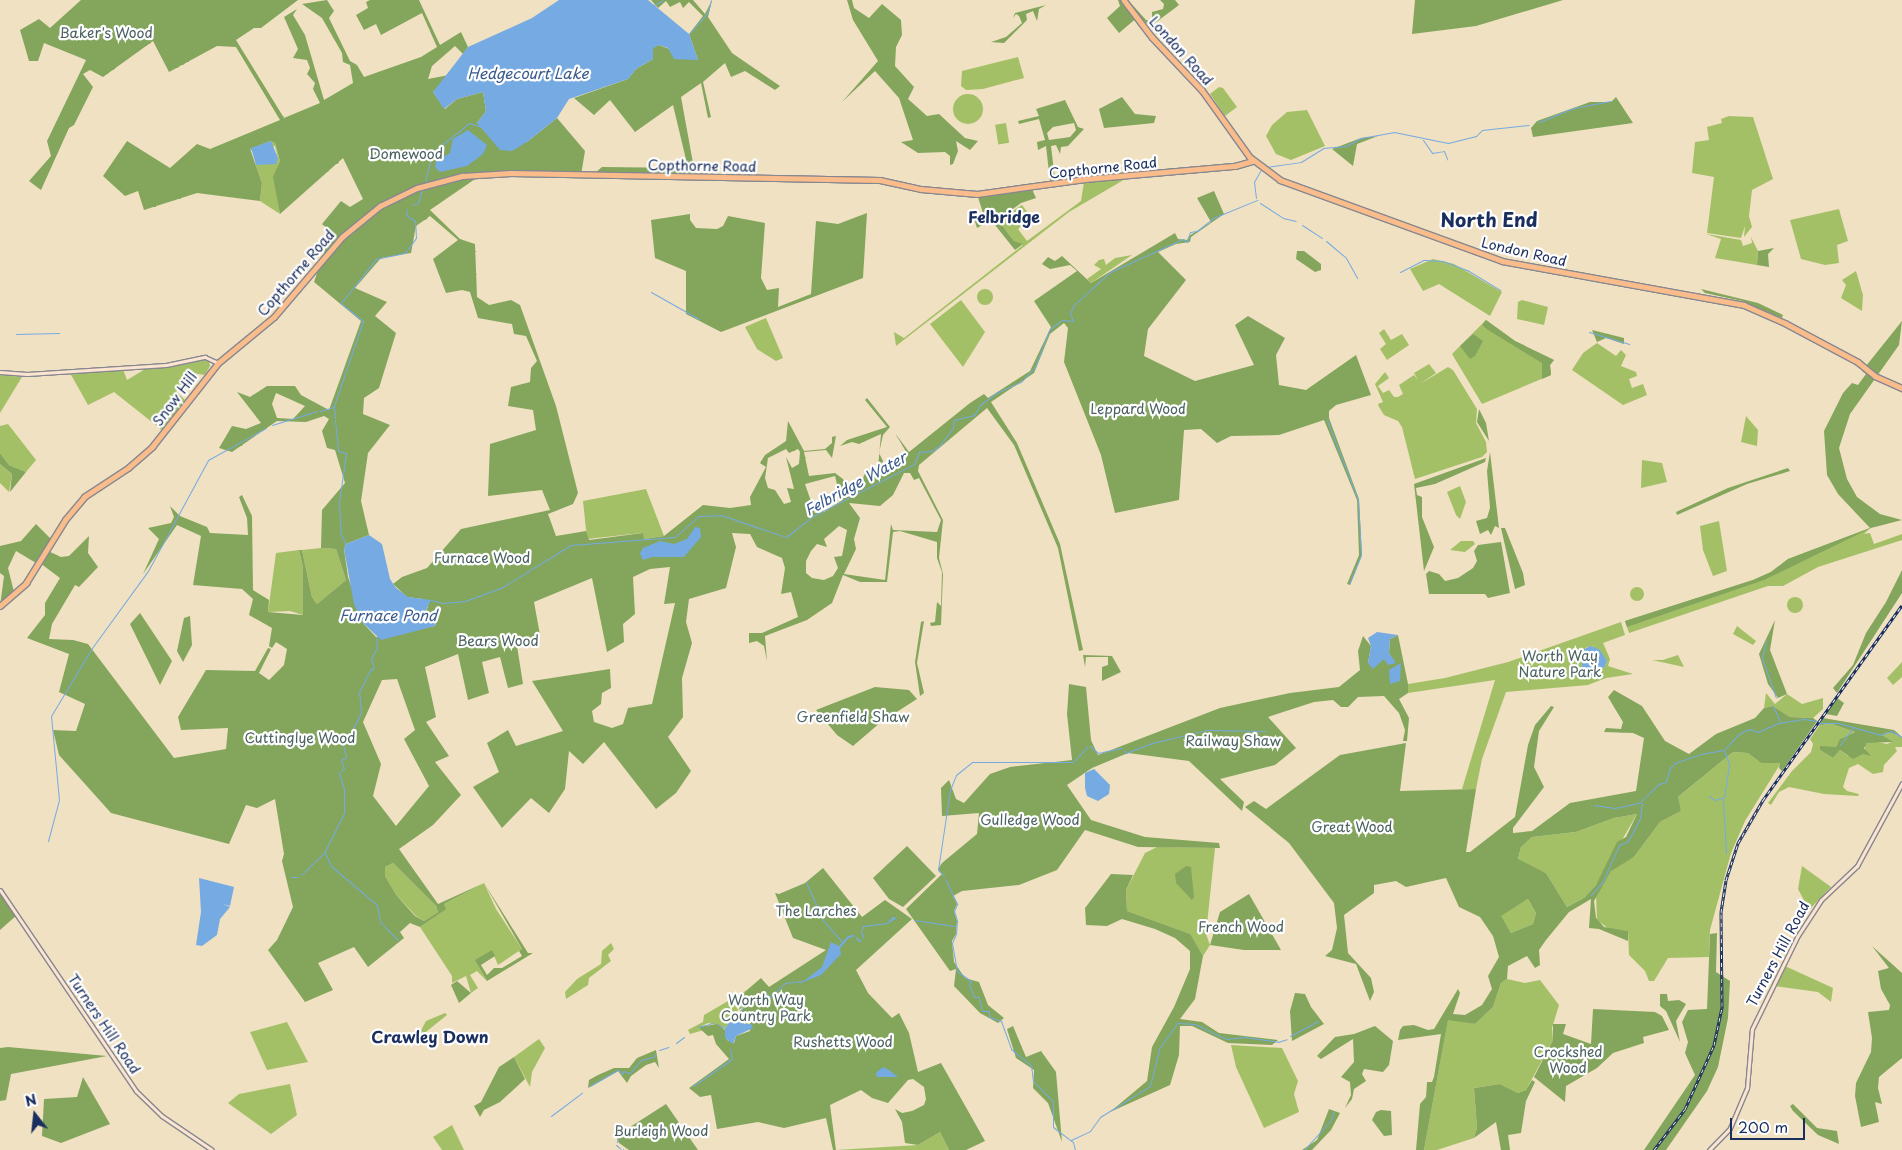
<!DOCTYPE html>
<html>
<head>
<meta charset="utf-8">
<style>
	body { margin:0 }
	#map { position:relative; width:1902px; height:1150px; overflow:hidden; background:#f0e1c2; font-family:"Playpen Sans",sans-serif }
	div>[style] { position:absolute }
	.green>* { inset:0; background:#a4c067; transform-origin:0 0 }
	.round { border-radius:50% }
	.forest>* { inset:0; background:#83a65c }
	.water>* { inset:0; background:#75aae2 }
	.stream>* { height:1px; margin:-0.5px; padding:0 0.5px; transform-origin:0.5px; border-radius:0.5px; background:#75aae2 }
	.roads { filter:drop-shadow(1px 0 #868890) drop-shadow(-1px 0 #868890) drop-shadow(0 1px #868890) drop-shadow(0 -1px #868890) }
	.secondary>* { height:3px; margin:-1.5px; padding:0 1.5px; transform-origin:1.5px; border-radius:1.5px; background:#fde4d1 }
	.trunk>* { height:4.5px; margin:-2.25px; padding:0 2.25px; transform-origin:2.25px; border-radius:2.25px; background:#fabc8b }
	.rail>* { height:3px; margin-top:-1.5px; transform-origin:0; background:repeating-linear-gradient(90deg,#fff 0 4px,#1b2f5e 0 8px); box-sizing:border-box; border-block:1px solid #1b2f5e }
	span { translate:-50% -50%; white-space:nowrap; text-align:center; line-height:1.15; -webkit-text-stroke:4.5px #fff; paint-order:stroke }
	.park-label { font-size:14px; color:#4b6261 }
	.street-label { font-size:14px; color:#1b2f5e }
	.water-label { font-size:15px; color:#3a5a8c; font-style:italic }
	.quarter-label { font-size:16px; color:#1b2f5e; font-weight:700 }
	.district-label { font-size:19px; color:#1b2f5e; font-weight:700 }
	.north { position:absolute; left:10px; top:1090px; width:50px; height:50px; -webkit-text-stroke:4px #fff; paint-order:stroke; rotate:344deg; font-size:14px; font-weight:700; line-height:20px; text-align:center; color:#1b2f5e }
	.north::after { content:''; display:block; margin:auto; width:18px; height:22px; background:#1b2f5e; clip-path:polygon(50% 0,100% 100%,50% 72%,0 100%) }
	.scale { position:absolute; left:1730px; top:1118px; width:75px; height:22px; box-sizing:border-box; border:2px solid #1b2f5e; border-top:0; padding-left:6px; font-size:15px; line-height:18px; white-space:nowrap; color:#1b2f5e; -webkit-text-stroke:4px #fff; paint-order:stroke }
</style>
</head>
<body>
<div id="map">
	<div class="green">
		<div style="clip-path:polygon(1018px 57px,1024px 78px,983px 89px,966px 90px,961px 86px,962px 71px)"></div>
		<div style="clip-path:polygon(1219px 87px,1223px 88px,1237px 107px,1225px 116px,1210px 94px)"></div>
		<div class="round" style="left:953px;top:94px;width:30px;height:30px"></div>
		<div style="clip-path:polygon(1307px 110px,1325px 146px,1291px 160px,1276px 154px,1266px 136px,1272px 125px,1287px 112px)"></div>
		<div style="clip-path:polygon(1729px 116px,1753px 117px,1773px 179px,1752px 190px,1749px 216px,1752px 227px,1744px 237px,1745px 226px,1741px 238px,1707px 233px,1714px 177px,1692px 173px,1695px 142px,1709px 140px,1707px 127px,1722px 123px,1721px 119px)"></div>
		<div style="left:1006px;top:123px;width:20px;height:11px;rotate:81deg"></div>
		<div style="clip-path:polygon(evenodd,270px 141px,275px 143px,280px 161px,274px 177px,280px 214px,260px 201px,262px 183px,250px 149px,270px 141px,275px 146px,278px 158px,271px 163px,256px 165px,250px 151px,275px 146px)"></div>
		<div style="clip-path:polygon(1127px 178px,1069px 212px,896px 346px,894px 332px,904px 338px,1023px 245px,1014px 241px,998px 220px,1022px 205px,1031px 217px,1018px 229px,1027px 241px,1081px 201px,1084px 182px)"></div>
		<div style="clip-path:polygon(1839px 209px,1848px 241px,1837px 245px,1839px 263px,1825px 265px,1801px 259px,1790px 220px)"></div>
		<div style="clip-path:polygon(1706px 234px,1741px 240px,1743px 246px,1752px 243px,1751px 237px,1758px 251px,1757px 265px,1715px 258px,1721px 239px)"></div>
		<div style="clip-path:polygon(1132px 255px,1091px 283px,1087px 279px,1101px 269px,1094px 265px,1099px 260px,1104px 259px,1106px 265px,1115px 258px)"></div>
		<div style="clip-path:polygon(1433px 259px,1454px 264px,1502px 292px,1490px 316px,1439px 284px,1423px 291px,1410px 269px)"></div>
		<div style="clip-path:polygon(1856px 271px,1863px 295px,1862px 311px,1841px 298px,1846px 285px,1842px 280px)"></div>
		<div class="round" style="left:977px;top:289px;width:16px;height:16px"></div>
		<div style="clip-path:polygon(961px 300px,985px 332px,963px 367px,930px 324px)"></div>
		<div style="clip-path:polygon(1522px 300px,1548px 307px,1544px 325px,1517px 319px,1518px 302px)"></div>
		<div style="clip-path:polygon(766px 318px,783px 358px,776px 361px,757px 349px,745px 327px)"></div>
		<div style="clip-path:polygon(1486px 320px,1515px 341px,1554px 360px,1550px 365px,1551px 375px,1482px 404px,1452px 354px)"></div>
		<div style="clip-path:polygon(1384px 329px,1391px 340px,1402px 334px,1409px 345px,1387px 360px,1380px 349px,1386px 344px,1379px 333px)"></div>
		<div style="clip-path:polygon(1597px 343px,1616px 356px,1621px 350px,1626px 355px,1621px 366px,1636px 372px,1637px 376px,1629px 379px,1632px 388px,1643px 384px,1647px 395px,1623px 405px,1572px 370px,1583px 353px)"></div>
		<div style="clip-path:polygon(203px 359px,209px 361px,210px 366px,205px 375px,192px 373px,176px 391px,185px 400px,162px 430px,114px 392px,88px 405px,70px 373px,123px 369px,127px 380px,147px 368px,165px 368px)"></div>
		<div style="clip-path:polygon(1429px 364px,1436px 373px,1420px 384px,1448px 367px,1453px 370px,1477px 409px,1476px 423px,1486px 442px,1487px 452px,1482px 457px,1415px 479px,1402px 427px,1398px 421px,1384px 415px,1379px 407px,1378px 404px,1383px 402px,1375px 384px,1385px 372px,1389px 378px,1378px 386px,1383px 393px,1389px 390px,1394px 397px,1398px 397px,1403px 394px,1399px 385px,1414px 375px,1418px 380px,1414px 373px)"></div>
		<div style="clip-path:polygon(0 375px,22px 377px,0 413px)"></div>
		<div style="clip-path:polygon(1746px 416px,1758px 430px,1757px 446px,1741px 442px)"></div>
		<div style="clip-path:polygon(8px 424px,36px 460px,26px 472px,9px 465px,0 453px,0 426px)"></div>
		<div style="clip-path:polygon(1642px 460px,1662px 463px,1667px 482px,1641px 488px)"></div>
		<div style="clip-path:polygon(0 464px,12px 474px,9px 492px,0 483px)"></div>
		<div style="clip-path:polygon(1460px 486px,1466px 502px,1460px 519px,1456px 515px,1447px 492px)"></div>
		<div style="clip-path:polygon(646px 489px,664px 536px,644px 539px,642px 533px,587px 539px,583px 501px)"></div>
		<div style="clip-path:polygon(1719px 521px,1727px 571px,1713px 576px,1703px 550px,1700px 526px)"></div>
		<div style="clip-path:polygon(1870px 528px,1864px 534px,1870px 533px,1874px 544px,1902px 534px,1902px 540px,1818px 567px,1783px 586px,1768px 586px,1629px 633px,1625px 621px,1753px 580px,1771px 572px,1788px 559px)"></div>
		<div style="clip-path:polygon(1461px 541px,1473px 541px,1475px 544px,1465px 552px,1450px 550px)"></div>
		<div style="clip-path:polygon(321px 548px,336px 549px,346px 580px,317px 604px,312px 597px,302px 550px)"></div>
		<div style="clip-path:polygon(299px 550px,303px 568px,303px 615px,290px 611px,268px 612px,276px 553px)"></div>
		<div class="round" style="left:1630px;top:587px;width:14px;height:14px"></div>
		<div class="round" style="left:1787px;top:597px;width:16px;height:16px"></div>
		<div style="clip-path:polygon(evenodd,1621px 622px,1625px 635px,1603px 643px,1610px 659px,1608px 666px,1633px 674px,1606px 678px,1588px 685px,1506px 692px,1482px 759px,1476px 789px,1462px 789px,1495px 680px,1408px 693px,1408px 684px,1445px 678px,1508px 662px,1621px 622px,1592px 646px,1607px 661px,1604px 668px,1598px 667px,1585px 677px,1581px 676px,1584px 669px,1582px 660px,1588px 659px,1585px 648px,1592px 646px)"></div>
		<div style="clip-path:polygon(1737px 626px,1756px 641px,1753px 645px,1733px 634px)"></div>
		<div style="clip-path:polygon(1678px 655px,1684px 667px,1652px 660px,1663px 660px)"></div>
		<div style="clip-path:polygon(1902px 662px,1902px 677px,1893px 685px,1887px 678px)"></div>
		<div style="clip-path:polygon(1766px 693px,1775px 704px,1787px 694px,1802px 704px,1823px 698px,1823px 709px,1813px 718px,1790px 717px,1773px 706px,1764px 708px)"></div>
		<div style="clip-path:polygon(1829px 723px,1855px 732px,1842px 738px,1836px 747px,1820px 750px,1833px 758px,1840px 750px,1848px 756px,1866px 751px,1864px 745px,1871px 741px,1887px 744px,1892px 742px,1882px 735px,1888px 732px,1902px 737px,1902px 747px,1895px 747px,1897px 751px,1884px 765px,1883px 772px,1873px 774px,1858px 764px,1849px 768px,1843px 787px,1847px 791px,1859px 794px,1858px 796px,1824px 794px,1789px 787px,1779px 792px,1771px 805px,1768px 803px,1792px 771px,1811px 752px,1813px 744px,1810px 739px,1819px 726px)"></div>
		<div style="clip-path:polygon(1733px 752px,1748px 753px,1761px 763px,1781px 763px,1745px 821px,1731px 853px,1710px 930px,1709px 957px,1668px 958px,1654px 981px,1649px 981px,1645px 971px,1629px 955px,1628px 931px,1609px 929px,1597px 920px,1596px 894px,1613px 868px,1634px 857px,1660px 822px,1681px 811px,1677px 798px)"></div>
		<div style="clip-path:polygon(1637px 814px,1596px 885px,1584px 898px,1567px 907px,1546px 873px,1518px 860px,1521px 847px,1532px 837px,1576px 832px,1614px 818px)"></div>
		<div style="clip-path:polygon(1157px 847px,1215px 848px,1206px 934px,1210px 945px,1203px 956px,1189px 934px,1127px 911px,1126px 890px,1145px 853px)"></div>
		<div style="clip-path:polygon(393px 863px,436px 906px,438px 912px,424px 921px,416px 916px,397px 896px,385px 876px,385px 867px)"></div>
		<div style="clip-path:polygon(1802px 866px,1831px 887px,1809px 910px,1798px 889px)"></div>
		<div style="clip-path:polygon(484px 883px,496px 909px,522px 949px,498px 965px,492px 951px,478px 965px,487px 981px,477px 971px,470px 975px,478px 988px,471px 993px,466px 976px,452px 983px,452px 976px,420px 927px,445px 909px,444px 904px)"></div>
		<div style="clip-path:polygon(1528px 899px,1536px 913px,1533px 924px,1511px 933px,1500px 916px)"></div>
		<div style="clip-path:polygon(611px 943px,614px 949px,608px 955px,611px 961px,589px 978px,588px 985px,566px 999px,565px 992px,577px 979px,601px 964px,602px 951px)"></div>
		<div style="clip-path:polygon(1785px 966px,1833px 988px,1831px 1002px,1818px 992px,1775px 986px)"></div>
		<div style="clip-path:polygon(1507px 979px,1525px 983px,1540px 980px,1559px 1005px,1552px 1028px,1553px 1040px,1526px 1090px,1518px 1093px,1500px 1084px,1474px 1088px,1477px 1128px,1474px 1138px,1437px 1150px,1424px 1150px,1448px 1019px,1475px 1024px,1493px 1007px,1501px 983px)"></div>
		<div style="clip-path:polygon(747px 990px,748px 998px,744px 1007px,737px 1011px,726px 1028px,708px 1023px,698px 1028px,704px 1030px,690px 1034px,688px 1030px,703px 1022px,704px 1015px)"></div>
		<div style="clip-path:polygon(445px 1013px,447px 1015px,416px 1040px,426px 1021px)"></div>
		<div style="clip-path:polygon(287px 1022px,308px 1062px,267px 1070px,250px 1032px)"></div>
		<div style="clip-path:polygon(539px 1039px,545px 1048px,532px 1072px,530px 1087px,514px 1057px)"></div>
		<div style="clip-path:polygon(1231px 1045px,1282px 1048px,1298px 1081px,1294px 1094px,1299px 1112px,1264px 1128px,1236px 1067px)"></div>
		<div style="clip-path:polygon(290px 1084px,297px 1115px,271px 1134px,228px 1103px,239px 1094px)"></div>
		<div style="clip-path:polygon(452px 1125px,464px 1150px,442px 1150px,433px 1137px)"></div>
		<div style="clip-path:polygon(940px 1132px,949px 1150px,836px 1150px,918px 1145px)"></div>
	</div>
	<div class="forest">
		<div style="clip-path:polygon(evenodd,81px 0,298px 0,261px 28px,254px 28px,236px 40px,284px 118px,320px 103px,313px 89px,315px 83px,307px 74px,310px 68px,307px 60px,293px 58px,298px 49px,284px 17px,297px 9px,293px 15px,305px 35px,324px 100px,353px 83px,350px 65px,343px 62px,342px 53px,322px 18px,302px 4px,327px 0,334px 11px,329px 18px,350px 61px,357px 65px,364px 77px,421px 57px,437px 47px,422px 13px,381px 35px,376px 24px,364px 30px,356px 15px,368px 8px,366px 2px,370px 0,419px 0,440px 45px,461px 32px,468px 47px,463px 54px,455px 46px,432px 66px,428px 79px,449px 75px,433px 92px,445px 109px,457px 99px,483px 92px,486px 111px,477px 123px,527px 142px,557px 118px,585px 151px,581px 175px,478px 177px,430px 210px,460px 239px,475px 244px,477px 297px,489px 305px,511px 300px,520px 305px,556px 406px,578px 493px,573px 504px,548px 514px,556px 536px,586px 531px,589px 540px,643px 533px,644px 539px,664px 536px,703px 505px,730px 508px,751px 505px,750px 497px,766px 467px,760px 463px,765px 455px,786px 441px,788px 421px,804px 451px,825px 449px,832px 443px,832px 437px,836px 436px,832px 458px,826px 450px,804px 452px,809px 476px,835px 473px,843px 479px,848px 491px,857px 494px,865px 473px,870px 468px,878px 468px,881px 434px,859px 444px,852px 442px,840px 446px,847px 440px,887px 427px,865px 400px,867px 398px,890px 427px,883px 435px,879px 453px,883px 461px,880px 468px,886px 474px,903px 463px,908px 455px,895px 433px,909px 452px,970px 403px,984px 394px,988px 398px,1030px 371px,1051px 327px,1034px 301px,1077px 271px,1070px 265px,1050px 269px,1042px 264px,1048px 257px,1055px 261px,1062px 256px,1091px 283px,1175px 233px,1178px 239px,1187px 240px,1189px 236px,1211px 222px,1197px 198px,1214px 191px,1224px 214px,1191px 237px,1190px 242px,1176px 244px,1158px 252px,1186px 280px,1148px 329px,1144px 356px,1195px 381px,1254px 365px,1235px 325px,1248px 316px,1285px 338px,1276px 355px,1279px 385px,1306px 390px,1356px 355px,1371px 395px,1336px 405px,1329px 411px,1329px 418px,1359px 499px,1362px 555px,1350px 585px,1347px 584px,1359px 555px,1357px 500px,1324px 420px,1279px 435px,1231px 436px,1217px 443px,1201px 429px,1184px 430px,1179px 500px,1115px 513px,1101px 455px,1064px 362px,1068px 328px,1064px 323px,1050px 334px,1034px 373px,991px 402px,1017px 443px,1060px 544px,1083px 650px,1079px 651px,1058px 548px,1014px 445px,987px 408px,919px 465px,918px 471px,943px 520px,939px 558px,943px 574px,941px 625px,931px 626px,930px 623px,935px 622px,937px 602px,941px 606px,942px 572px,937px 558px,937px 542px,900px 531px,893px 532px,887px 582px,860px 582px,843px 575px,832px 603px,807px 620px,765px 636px,767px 661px,764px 646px,757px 641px,749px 643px,749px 633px,762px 633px,798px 617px,791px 592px,781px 594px,785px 568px,782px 558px,757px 547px,750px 534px,732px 533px,736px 547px,726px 588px,689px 599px,686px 622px,692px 643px,682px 678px,683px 717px,668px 737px,691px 771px,676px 793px,656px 809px,604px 742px,583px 764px,569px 751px,565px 789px,549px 813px,531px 798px,502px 828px,473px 787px,499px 772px,487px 743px,508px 730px,516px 746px,563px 731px,532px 681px,610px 669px,611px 688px,602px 693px,601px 704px,592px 711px,594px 722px,612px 728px,623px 724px,628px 708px,652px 704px,675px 603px,664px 604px,670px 567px,650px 569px,633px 577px,635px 614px,623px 624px,624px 642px,607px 652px,592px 578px,534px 602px,540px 635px,517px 646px,523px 684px,508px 688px,500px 657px,482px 662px,489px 693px,468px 700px,458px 654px,425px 667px,436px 717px,426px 722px,449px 756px,435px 762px,461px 795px,433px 825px,399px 849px,438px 904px,484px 883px,528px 953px,533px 953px,487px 981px,475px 960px,492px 950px,495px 956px,481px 965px,487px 975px,494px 968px,502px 968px,522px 956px,519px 951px,522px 949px,484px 883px,444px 904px,446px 909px,420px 927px,410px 923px,400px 932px,404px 938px,368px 967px,354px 947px,318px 963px,333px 990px,305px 1002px,268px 950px,277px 940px,293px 907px,282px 861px,284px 854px,275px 799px,257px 808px,246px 805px,229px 844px,111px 813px,59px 755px,53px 730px,76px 731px,85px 704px,59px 692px,69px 654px,27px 638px,45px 615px,45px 603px,60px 578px,40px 563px,48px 551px,61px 557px,69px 556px,89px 536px,88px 553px,98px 567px,79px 587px,75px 585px,52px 624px,49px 639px,73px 640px,88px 644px,174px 758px,226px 749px,228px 728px,181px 730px,178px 717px,206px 670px,255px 671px,268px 648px,271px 649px,259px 673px,269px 680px,284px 665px,287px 649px,276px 642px,272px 648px,269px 646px,272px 628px,249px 615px,253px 599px,242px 589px,193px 585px,201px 536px,177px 525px,143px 574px,159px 539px,148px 528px,171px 523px,174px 517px,170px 506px,180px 516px,207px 527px,210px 533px,248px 535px,247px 518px,239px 497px,242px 495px,252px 516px,253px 590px,269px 600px,268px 612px,303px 615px,303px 568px,299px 550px,302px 550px,312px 597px,317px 604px,346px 580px,336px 549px,321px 548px,322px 510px,345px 483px,335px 450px,327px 448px,322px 431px,329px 419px,324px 416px,306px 422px,277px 421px,232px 452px,219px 448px,232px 426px,246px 429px,261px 423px,237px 392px,250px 397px,267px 386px,295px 386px,301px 395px,329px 410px,361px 321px,314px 282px,331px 232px,322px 224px,341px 201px,350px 207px,363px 199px,343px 158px,280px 214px,273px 177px,280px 161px,275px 143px,270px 141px,250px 149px,262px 183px,260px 201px,197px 193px,144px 210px,138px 191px,125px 196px,103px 176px,127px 141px,170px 168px,197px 144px,210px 149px,280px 120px,236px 47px,217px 46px,169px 72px,153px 41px,103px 77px,90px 70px,83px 74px,93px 87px,74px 125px,69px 128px,41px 190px,29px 181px,51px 156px,47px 141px,86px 60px,44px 43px,38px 61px,29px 61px,20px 30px,39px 19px,50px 28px,81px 0,430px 216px,458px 240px,433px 259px,446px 293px,462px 290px,470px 292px,478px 318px,512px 324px,514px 334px,526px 336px,537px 361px,531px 368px,530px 382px,511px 387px,508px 406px,533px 410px,536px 430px,490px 444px,488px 496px,542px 490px,550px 510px,461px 529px,427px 568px,402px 577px,393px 584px,407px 597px,423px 599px,428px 607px,425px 612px,438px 615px,435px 626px,376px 637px,363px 623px,348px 577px,344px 549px,346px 544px,369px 535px,361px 501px,368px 453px,390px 425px,363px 414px,364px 398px,379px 388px,396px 333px,375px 316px,387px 302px,355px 288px,381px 258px,411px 253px,416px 226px,430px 216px,81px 0,276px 393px,305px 406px,293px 419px,277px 418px,272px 404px,276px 393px,81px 0,786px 449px,789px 453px,798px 449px,800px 452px,799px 464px,792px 468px,786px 457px,794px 489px,787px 488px,791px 502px,784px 504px,775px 490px,768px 488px,765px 478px,768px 458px,786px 449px,81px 0,904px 473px,910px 473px,914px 480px,919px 478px,941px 520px,937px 532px,893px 530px,891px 524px,885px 580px,844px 574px,856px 549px,854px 539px,860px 518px,849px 503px,880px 506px,893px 495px,904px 473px,81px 0,835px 476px,841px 501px,824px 512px,815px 513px,805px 484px,835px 476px,81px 0,839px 526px,847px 530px,842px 556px,834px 557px,838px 568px,833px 576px,824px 580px,812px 578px,806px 573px,806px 561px,811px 551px,817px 544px,827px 547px,824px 539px,839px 526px,81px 0,397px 679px,415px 730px,404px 739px,429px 786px,396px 826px,373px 796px,381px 764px,363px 722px,382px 680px,397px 679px,81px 0,393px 863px,436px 906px,438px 912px,424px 921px,415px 916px,397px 896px,385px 876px,385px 867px,393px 863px)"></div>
		<div style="clip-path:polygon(651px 0,693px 0,705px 14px,712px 0,708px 17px,732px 53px,780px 86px,775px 90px,745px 71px,731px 77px,725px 63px,703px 82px,711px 117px,708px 118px,701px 83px,681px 97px,695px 174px,595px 173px,602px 167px,688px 168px,673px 105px,635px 132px,610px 100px,594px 115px,574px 98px,628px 79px,636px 69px,653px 59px,652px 48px,659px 45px,698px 60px,689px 34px,703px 16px,689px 2px,683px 8px,680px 2px,670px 7px,666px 1px,658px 8px)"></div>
		<div style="clip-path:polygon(847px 0,852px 0,854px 8px,869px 18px,882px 4px,901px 20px,902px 35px,896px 47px,895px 66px,914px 87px,908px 99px,927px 116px,939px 114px,965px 138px,978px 141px,970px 150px,956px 141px,958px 151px,953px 164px,950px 165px,950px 156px,945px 152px,918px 153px,901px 142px,913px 140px,899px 98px,875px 71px,842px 102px,878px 61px,853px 20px)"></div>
		<div style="clip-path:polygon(1118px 0,1128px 0,1146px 20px,1152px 21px,1152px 12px,1163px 9px,1164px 4px,1160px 0,1175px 0,1179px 5px,1151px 26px,1162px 39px,1139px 16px,1119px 33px,1107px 18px,1120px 6px)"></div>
		<div style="clip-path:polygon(1415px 0,1563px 0,1476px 26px,1412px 34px)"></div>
		<div style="clip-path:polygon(1046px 5px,1039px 9px,1037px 21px,1033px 11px,1026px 14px,1027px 20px,1004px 43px,991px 42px,1006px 37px,1022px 23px,1019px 16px,1016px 14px,1013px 18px,1015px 13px)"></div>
		<div style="clip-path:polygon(1122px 97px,1135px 114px,1156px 116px,1154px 123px,1104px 128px,1099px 109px)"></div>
		<div style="clip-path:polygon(1616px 97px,1633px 123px,1533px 137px,1531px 128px,1537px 121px,1590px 102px,1611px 102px)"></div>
		<div style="clip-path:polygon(evenodd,1065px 100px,1078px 127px,1084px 129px,1068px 146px,1061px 147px,1060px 154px,1056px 145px,1051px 146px,1055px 180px,1050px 181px,1046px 146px,1038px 150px,1037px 142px,1045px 140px,1039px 119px,1019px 124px,1018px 121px,1039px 116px,1036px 109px,1065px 100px,1074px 123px,1076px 130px,1070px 137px,1049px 140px,1047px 133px,1053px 127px,1074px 123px)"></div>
		<div style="clip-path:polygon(1378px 136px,1357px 144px,1353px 166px,1332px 149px,1361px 138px)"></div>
		<div style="clip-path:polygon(1031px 187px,1036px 198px,1021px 203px,998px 220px,1014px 241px,1023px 244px,1015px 250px,991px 220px,977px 228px,974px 218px,984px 216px,977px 194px)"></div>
		<div style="clip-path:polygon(867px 213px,863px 278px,721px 332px,686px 314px,686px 271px,655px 258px,651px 220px,690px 214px,690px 220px,696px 228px,717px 229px,723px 226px,728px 216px,765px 223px,761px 278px,767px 290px,779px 288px,778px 307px,811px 294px,816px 221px,838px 224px)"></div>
		<div style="clip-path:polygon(1774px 248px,1768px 254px,1769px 267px,1757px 265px,1758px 251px)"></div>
		<div style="clip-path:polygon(1297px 251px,1304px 251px,1321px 264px,1321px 270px,1315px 272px,1296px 259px)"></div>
		<div style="clip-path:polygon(1701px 289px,1758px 303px,1783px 315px,1782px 318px,1742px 301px,1705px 293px)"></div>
		<div style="clip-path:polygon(1486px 320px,1515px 341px,1554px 360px,1550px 365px,1551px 375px,1542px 379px,1542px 363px,1488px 330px,1482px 325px)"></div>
		<div style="clip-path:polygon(1902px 321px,1899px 345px,1850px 414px,1839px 448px,1847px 479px,1857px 497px,1880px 514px,1902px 520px,1871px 528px,1764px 580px,1627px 627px,1625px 621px,1753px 580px,1771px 572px,1788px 559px,1870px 528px,1838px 494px,1827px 475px,1824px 431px,1843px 393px,1852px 383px,1858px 385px,1866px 374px,1862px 371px)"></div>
		<div style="clip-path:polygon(1592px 330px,1624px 338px,1624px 344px,1606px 338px,1597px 342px)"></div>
		<div style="clip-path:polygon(1473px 334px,1483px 341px,1475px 356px,1470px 359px,1460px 346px)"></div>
		<div style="clip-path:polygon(1479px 409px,1486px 423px,1489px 441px,1477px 422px)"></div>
		<div style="clip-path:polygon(1490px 452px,1499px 528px,1495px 526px,1491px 535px,1488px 530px,1480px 534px,1476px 521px,1487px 518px,1490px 508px,1487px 471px)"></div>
		<div style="clip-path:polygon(0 453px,9px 465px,26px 472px,10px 492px,12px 474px,0 464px)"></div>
		<div style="clip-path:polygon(1486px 458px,1485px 462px,1435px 484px,1416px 488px,1417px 495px,1422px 497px,1422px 517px,1434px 547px,1424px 571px,1414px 484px)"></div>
		<div style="clip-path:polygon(1788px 468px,1790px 471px,1747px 484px,1677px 515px,1676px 512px,1728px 488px)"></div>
		<div style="clip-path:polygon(36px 524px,51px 539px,36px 563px,16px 551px,8px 568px,15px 596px,0 606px,4px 576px,0 573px,0 546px,21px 541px)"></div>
		<div style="clip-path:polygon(1501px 528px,1505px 528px,1523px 573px,1525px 585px,1515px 589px)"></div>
		<div style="clip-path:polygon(1501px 542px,1510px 593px,1488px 598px,1485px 594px,1429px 594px,1426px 574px,1429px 571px,1439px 574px,1445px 581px,1458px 578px,1473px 568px,1477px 561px,1474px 551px,1478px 545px)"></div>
		<div style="clip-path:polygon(1902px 570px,1902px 593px,1837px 693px,1833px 688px,1853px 665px,1866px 633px,1886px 602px)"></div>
		<div style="clip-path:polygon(140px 613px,172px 661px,160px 685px,130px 624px)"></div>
		<div style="clip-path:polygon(190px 616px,192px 645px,183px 662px,177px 651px,184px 618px)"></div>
		<div style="clip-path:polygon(1775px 620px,1770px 650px,1787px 694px,1778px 698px,1768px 684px,1759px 654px)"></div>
		<div style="clip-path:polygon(924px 621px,917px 663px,924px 693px,920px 696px,915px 662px,921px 622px)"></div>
		<div style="clip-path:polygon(1398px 635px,1408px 684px,1408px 693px,1399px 699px,1409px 718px,1407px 741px,1403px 741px,1405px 730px,1399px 713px,1384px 696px,1358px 697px,1348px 707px,1341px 707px,1333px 700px,1314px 702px,1268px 717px,1296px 748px,1275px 765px,1220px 779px,1244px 802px,1242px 811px,1189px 761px,1128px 753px,1092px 768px,1067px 785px,1091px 820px,1145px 837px,1219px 843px,1220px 848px,1138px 847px,1085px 830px,1057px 870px,1019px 885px,962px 891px,953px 896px,957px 904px,954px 911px,957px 921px,956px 934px,952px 941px,954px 962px,965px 978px,979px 982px,988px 1005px,1004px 1018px,998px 1023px,980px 1013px,954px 986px,956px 969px,950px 971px,906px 909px,942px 874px,938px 869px,942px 863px,977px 834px,979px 813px,942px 816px,941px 788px,949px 780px,956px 799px,964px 803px,990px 774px,1010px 767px,1072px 760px,1067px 714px,1069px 684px,1086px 687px,1091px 740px,1098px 755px,1220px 708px,1290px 693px,1339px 687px,1360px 670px,1358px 651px,1363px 636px,1371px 646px,1368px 663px,1384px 659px,1395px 663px,1389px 653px,1390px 639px)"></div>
		<div style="clip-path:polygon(1083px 655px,1112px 656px,1121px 672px,1102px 681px,1102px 667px,1108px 665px,1108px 657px,1086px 657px,1085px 667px)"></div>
		<div style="clip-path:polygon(875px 687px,909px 690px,917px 699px,881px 722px,853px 746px,837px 735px,816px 710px)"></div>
		<div style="clip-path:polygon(evenodd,1614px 690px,1642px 706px,1665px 741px,1689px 754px,1716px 734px,1755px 718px,1764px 708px,1773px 706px,1790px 717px,1813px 718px,1817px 721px,1782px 771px,1779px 768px,1780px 763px,1761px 763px,1748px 753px,1733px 752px,1678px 797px,1681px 811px,1660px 822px,1634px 857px,1611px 871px,1594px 901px,1596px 918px,1604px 927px,1628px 931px,1628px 941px,1599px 929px,1589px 928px,1591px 899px,1569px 912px,1546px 940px,1539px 950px,1540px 965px,1535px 968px,1527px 956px,1508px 966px,1507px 979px,1501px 983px,1493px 1007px,1475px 1024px,1448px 1020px,1424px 1150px,1416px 1150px,1420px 1104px,1426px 1097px,1427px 1082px,1432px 1082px,1434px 1077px,1441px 1034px,1398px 1040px,1400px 1030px,1403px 1026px,1414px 1025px,1428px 1030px,1434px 1029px,1458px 989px,1460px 993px,1453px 1014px,1465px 1015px,1482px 1005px,1492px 989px,1488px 976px,1499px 957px,1493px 936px,1480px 917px,1459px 907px,1446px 878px,1406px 887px,1396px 881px,1374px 885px,1374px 893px,1344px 915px,1348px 953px,1371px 978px,1374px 992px,1370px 1001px,1356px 964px,1325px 956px,1332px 950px,1337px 928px,1334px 903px,1289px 843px,1245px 807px,1254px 801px,1266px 809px,1340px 755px,1406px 743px,1400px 791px,1476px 789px,1466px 852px,1470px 852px,1515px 817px,1528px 745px,1535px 725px,1551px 706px,1554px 707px,1539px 731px,1534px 767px,1544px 787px,1513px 828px,1513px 833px,1532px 831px,1570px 803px,1636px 791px,1644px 738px,1633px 733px,1604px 732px,1606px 728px,1621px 729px,1623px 722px,1608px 697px,1614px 690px,1637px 814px,1626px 837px,1617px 842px,1596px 885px,1584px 898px,1567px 907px,1546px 873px,1518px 859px,1521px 847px,1532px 837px,1576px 832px,1614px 818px,1637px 814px,1614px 690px,1528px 899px,1536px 913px,1533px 924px,1511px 933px,1501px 916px,1528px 899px)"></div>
		<div style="clip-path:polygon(1837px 698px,1844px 703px,1837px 716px,1826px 714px)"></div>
		<div style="clip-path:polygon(1823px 718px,1894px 730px,1902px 737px,1888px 732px,1882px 735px,1893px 742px,1867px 743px,1864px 748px,1871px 756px,1863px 754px,1853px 759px,1840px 750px,1833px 758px,1820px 750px,1820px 746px,1836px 747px,1840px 739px,1855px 732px,1829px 723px,1819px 726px)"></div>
		<div style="clip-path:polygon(907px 846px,936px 876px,903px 907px,889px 899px,873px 878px)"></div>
		<div style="clip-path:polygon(1186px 866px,1191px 867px,1194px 897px,1192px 900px,1176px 883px,1175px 874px)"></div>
		<div style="clip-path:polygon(823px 868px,862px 917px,885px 900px,912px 919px,856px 970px,868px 993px,892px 1018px,899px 1013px,909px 1033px,918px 1072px,941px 1063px,985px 1141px,966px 1150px,949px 1150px,940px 1132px,918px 1145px,905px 1143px,902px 1122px,895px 1109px,902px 1113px,912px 1111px,924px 1105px,926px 1099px,924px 1087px,913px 1079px,908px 1080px,888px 1103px,872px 1098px,861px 1090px,830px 1105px,836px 1150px,833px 1150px,826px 1118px,784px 1128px,758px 1122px,717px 1129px,711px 1095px,700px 1097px,689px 1088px,729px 1059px,716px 1044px,713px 1035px,708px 1036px,698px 1027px,718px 1024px,725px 1030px,727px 1040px,734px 1043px,736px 1036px,750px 1031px,750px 1023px,745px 1024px,740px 1015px,735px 1017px,744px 1007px,747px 999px,740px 1000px,747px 990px,761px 978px,769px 987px,826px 950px,793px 938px,775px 893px,779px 894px,805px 883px)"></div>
		<div style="clip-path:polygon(1111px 874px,1133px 875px,1126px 890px,1127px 911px,1190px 934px,1203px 956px,1195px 999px,1180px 1019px,1202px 1022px,1219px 1033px,1278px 1040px,1272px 1045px,1228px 1043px,1192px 1026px,1180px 1026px,1179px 1055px,1170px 1085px,1110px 1112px,1147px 1081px,1152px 1047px,1174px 1007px,1190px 969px,1190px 951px,1175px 938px,1155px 929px,1122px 919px,1107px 926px,1086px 925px,1085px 908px)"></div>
		<div style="clip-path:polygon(0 890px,17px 915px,0 930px)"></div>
		<div style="clip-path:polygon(1249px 894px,1281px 950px,1244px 950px,1210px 945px,1220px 912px)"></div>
		<div style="clip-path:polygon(1717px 933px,1716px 972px,1730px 981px,1728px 1018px,1718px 1067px,1707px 1091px,1666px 1150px,1644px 1150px,1695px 1075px,1685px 1053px,1688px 1042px,1682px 1022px,1688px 1010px,1707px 1009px,1710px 934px)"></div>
		<div style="clip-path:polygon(1872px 946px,1902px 973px,1902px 1058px,1879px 1077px,1878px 1088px,1882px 1104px,1875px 1102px,1879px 1122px,1861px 1127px,1855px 1096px,1856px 1083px,1871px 1052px,1872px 1038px,1868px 1012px,1889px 1010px,1890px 1005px,1881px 989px,1878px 971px,1889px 968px)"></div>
		<div style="clip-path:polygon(457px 981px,471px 993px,459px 1003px,451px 985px)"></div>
		<div style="clip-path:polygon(1295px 993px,1305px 994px,1311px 1007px,1324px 1024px,1292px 1041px,1290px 1011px)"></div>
		<div style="clip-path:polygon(1660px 994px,1667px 994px,1668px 1001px,1679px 1000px,1686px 1004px,1676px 1021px,1680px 1042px,1666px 1011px,1660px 1006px)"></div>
		<div style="clip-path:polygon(1593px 1009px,1655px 1012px,1662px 1016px,1669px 1030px,1643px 1037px,1644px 1043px,1613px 1053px,1597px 1068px,1566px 1086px,1565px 1102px,1534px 1077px,1553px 1040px,1553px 1024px,1566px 1024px,1563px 1034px,1591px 1044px)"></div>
		<div style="clip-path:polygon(1013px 1026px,1026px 1057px,1041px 1051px,1056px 1072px,1062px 1142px,1048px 1103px,1033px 1088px,1034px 1070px,1016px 1058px,1007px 1029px)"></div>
		<div style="clip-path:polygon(1375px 1026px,1393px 1041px,1389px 1065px,1383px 1072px,1364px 1069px,1362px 1074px,1366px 1081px,1354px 1089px,1352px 1099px,1345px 1108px,1351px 1095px,1350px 1082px,1341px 1077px,1354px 1062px,1353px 1039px,1321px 1059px,1317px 1056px,1335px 1037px,1354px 1034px)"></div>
		<div style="clip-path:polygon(8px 1047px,107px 1056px,11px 1074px,6px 1100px,0 1101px,0 1048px)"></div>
		<div style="clip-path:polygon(656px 1050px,659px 1068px,655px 1062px,646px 1065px,631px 1076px,627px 1083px,618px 1071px,588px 1088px,589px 1080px,598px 1075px,614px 1068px,629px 1068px,637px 1058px)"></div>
		<div style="clip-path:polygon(514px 1057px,525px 1079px,500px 1102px,484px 1110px,480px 1117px,474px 1106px,481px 1102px,499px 1067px)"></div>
		<div style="clip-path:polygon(83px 1077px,110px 1124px,61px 1143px,42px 1136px,44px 1099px,77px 1097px)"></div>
		<div style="clip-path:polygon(1532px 1080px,1535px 1082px,1526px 1101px,1521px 1133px,1508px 1135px,1510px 1150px,1501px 1150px,1496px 1122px,1474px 1138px,1477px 1128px,1474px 1088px,1500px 1084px,1518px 1093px,1526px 1090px)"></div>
		<div style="clip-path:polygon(666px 1104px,698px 1150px,629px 1150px,619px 1143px,616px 1136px)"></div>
		<div style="clip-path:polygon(1793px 1104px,1817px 1128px,1837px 1131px,1839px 1144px,1818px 1135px,1793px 1111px,1790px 1106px)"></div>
		<div style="clip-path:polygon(1329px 1109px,1340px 1113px,1331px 1130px,1312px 1150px,1302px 1150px,1317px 1140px)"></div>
		<div style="clip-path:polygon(1381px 1110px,1391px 1111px,1392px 1135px,1384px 1136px,1372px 1120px,1376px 1112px)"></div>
	</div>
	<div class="water">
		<div style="clip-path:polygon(559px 0,648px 0,689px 34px,698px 60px,674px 59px,668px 48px,659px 45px,653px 48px,653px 59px,636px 69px,628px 79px,569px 99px,557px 118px,527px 142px,512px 151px,500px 150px,477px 123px,486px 111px,483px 92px,457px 99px,444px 109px,433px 92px,468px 47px,532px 18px)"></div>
		<div style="clip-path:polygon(468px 130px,487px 145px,483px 154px,467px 166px,440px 172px,435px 167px,436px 161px,450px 153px,453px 139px)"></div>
		<div style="clip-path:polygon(271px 141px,278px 158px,276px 164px,256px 165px,251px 148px)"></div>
		<div style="clip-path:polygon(695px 527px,700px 528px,701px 537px,684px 557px,652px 557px,643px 560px,640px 553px,643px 548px,660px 541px,674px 544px,687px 539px)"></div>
		<div style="clip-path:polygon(369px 535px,382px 544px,390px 579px,396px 588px,408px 597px,431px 600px,425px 612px,438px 615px,435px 626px,381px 640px,363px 623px,354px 604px,344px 549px,346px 544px)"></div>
		<div style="clip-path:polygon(1377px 632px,1398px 635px,1390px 639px,1389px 653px,1396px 663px,1388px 665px,1384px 659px,1373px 669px,1368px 663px,1371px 646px,1368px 638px)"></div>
		<div style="clip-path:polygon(1591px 646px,1600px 650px,1607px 661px,1604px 668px,1598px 667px,1590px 678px,1582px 678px,1582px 660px,1588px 659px,1584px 649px)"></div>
		<div style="clip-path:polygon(1401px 663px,1400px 681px,1390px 684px,1389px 670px)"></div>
		<div style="clip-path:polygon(1094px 769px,1110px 785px,1109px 794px,1098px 801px,1087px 796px,1085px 788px,1085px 773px)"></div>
		<div style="clip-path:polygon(199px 878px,234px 887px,230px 906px,223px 904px,230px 907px,220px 919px,217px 935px,202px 946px,196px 945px,201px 912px)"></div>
		<div style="clip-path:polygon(893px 917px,897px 918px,887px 924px,864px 927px,862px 932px,864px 937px,861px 942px,858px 941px,855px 936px,849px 938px,840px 948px,841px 954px,821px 975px,801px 983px,792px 982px,804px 981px,822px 967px,831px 942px,839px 946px,848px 936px,854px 935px,861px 941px,863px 938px,861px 933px,863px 926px,887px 923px)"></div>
		<div style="clip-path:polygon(740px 1015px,744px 1024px,751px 1024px,753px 1028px,736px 1036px,733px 1044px,725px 1038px,725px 1029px,713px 1023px,726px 1028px,730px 1020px)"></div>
		<div style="clip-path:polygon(883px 1067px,889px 1070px,898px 1077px,877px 1077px,876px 1073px)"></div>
	</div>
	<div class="stream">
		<div style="left:654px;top:5px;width:10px;rotate:-29deg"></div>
		<div style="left:689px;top:34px;width:29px;rotate:-49deg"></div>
		<div style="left:708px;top:12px;width:12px;rotate:-76deg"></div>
		<div style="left:1539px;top:122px;width:38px;rotate:-22deg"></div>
		<div style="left:1574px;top:108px;width:37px;rotate:-11deg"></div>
		<div style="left:1423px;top:140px;width:16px;rotate:55deg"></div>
		<div style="left:1432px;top:153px;width:12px;rotate:-9deg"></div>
		<div style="left:1444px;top:151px;width:9px;rotate:69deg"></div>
		<div style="left:1266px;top:167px;width:35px;rotate:-8deg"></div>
		<div style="left:1301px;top:162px;width:26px;rotate:-32deg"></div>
		<div style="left:1323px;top:148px;width:23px;rotate:-5deg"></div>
		<div style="left:1346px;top:146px;width:17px;rotate:-28deg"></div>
		<div style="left:1361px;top:138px;width:34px;rotate:-10deg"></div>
		<div style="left:1394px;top:132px;width:55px;rotate:11.5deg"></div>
		<div style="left:1448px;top:143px;width:29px;rotate:-14deg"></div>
		<div style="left:1476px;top:136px;width:8px;rotate:-45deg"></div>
		<div style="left:1482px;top:130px;width:47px;rotate:-6.1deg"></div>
		<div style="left:425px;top:182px;width:30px;rotate:-76deg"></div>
		<div style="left:432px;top:153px;width:48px;rotate:-39deg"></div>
		<div style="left:469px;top:123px;width:13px;rotate:18deg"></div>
		<div style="left:1256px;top:198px;width:16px;rotate:-97deg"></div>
		<div style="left:1254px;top:182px;width:13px;rotate:-61deg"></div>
		<div style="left:1260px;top:203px;width:27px;rotate:33deg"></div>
		<div style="left:1283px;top:218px;width:13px;rotate:13deg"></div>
		<div style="left:413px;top:205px;width:5px;rotate:-22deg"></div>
		<div style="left:418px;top:203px;width:15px;rotate:-74deg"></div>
		<div style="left:1302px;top:225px;width:24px;rotate:33deg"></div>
		<div style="left:1326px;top:241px;width:26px;rotate:40deg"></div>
		<div style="left:1346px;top:258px;width:23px;rotate:61deg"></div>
		<div style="left:1400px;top:272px;width:27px;rotate:-27deg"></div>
		<div style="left:1424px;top:260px;width:19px;rotate:3deg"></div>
		<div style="left:1443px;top:261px;width:26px;rotate:21deg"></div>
		<div style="left:1467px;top:270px;width:39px;rotate:31deg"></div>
		<div style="left:651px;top:292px;width:55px;rotate:29.4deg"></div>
		<div style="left:1589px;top:332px;width:42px;rotate:16.7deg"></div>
		<div style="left:16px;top:334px;width:43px;rotate:-1.3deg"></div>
		<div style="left:320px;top:411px;width:14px;rotate:-17deg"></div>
		<div style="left:335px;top:418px;width:12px;rotate:-95deg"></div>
		<div style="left:334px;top:406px;width:90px;rotate:-71.2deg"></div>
		<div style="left:363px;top:321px;width:28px;rotate:-141deg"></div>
		<div style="left:341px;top:303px;width:56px;rotate:-51.5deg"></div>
		<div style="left:376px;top:259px;width:30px;rotate:-12deg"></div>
		<div style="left:405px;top:253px;width:19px;rotate:-54deg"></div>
		<div style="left:416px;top:238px;width:17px;rotate:-93deg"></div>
		<div style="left:415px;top:221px;width:11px;rotate:-146deg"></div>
		<div style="left:406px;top:215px;width:6px;rotate:-81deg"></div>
		<div style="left:335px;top:420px;width:31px;rotate:84deg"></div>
		<div style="left:338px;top:451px;width:8px;rotate:14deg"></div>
		<div style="left:346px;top:453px;width:49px;rotate:98.1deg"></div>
		<div style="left:339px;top:502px;width:33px;rotate:87deg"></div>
		<div style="left:341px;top:535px;width:10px;rotate:61deg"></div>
		<div style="left:1327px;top:420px;width:86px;rotate:68.8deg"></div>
		<div style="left:1358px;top:500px;width:55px;rotate:86.9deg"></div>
		<div style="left:1361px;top:555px;width:31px;rotate:112deg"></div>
		<div style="left:272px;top:425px;width:47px;rotate:-17.3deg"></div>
		<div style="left:431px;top:600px;width:12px;rotate:14deg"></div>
		<div style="left:443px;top:603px;width:22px;rotate:-5deg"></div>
		<div style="left:465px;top:601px;width:38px;rotate:-20deg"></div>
		<div style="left:501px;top:588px;width:82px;rotate:-31.6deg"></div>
		<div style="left:571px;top:545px;width:104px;rotate:-4.4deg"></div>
		<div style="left:675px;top:537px;width:31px;rotate:-42deg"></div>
		<div style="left:698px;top:516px;width:23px;rotate:-2deg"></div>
		<div style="left:721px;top:515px;width:69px;rotate:18.7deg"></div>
		<div style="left:786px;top:537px;width:34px;rotate:-38deg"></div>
		<div style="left:813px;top:516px;width:114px;rotate:-27.2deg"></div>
		<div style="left:914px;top:464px;width:13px;rotate:-67deg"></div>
		<div style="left:919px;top:452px;width:13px;rotate:-4deg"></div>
		<div style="left:932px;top:451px;width:10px;rotate:-37deg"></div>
		<div style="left:940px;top:445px;width:21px;rotate:-53deg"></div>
		<div style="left:953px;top:428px;width:8px;rotate:-83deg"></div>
		<div style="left:954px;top:420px;width:21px;rotate:-14deg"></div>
		<div style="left:974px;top:415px;width:13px;rotate:-58deg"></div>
		<div style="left:981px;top:404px;width:19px;rotate:-36deg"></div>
		<div style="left:996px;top:393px;width:27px;rotate:-24deg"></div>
		<div style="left:1021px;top:382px;width:21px;rotate:-47deg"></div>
		<div style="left:1035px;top:367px;width:40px;rotate:-69deg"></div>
		<div style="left:1049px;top:330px;width:16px;rotate:-38deg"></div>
		<div style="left:1062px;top:320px;width:11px;rotate:5deg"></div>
		<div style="left:1073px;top:321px;width:9px;rotate:-111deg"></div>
		<div style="left:1070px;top:313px;width:9px;rotate:-63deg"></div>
		<div style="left:1074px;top:305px;width:49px;rotate:-42.5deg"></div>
		<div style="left:1110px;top:272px;width:80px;rotate:-24.3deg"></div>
		<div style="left:1183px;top:239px;width:5px;rotate:37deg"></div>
		<div style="left:1187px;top:242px;width:10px;rotate:-73deg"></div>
		<div style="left:1190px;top:232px;width:7px;rotate:-8deg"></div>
		<div style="left:1197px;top:231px;width:21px;rotate:-39deg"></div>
		<div style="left:1213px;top:218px;width:48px;rotate:-22.2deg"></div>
		<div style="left:1766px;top:641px;width:17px;rotate:103deg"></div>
		<div style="left:1762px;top:658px;width:42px;rotate:70.7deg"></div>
		<div style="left:1773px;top:706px;width:17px;rotate:66deg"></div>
		<div style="left:1820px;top:723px;width:18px"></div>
		<div style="left:1838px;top:723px;width:45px;rotate:15.6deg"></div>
		<div style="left:1881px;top:735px;width:11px;rotate:-22deg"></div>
		<div style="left:1891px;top:731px;width:13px;rotate:29deg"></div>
		<div style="left:1840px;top:745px;width:21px;rotate:-53deg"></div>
		<div style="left:1090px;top:746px;width:11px;rotate:41deg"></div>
		<div style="left:1098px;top:753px;width:25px;rotate:-12deg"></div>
		<div style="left:1124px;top:750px;width:4px;rotate:56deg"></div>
		<div style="left:1126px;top:753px;width:28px;rotate:-21deg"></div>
		<div style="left:1152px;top:743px;width:57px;rotate:-13.3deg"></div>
		<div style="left:1207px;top:730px;width:58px;rotate:1deg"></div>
		<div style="left:1709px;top:796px;width:7px;rotate:34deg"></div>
		<div style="left:1715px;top:800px;width:9px;rotate:-18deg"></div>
		<div style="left:1724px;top:797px;width:33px;rotate:-81deg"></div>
		<div style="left:1729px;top:764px;width:15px;rotate:-110deg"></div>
		<div style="left:1724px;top:750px;width:22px;rotate:-47deg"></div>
		<div style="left:1739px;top:734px;width:11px;rotate:-27deg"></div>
		<div style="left:1749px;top:729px;width:9px;rotate:18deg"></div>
		<div style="left:1758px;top:732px;width:22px;rotate:-24deg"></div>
		<div style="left:1778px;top:723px;width:26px;rotate:-9deg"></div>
		<div style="left:1804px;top:719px;width:13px;rotate:9deg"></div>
		<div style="left:1723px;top:799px;width:54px;rotate:86.8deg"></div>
		<div style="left:1594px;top:805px;width:21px;rotate:8deg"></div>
		<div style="left:1615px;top:808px;width:25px;rotate:-12deg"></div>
		<div style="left:1639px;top:803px;width:28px;rotate:-44deg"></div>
		<div style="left:1659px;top:784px;width:7px;rotate:-16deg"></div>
		<div style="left:1666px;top:782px;width:15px;rotate:-74deg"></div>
		<div style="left:1670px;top:768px;width:7px;rotate:-45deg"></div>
		<div style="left:1675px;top:763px;width:28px;rotate:-19deg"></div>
		<div style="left:1701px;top:754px;width:23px;rotate:-10deg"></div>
		<div style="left:48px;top:841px;width:42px;rotate:-75deg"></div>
		<div style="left:59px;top:800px;width:84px;rotate:-95.4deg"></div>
		<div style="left:51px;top:716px;width:79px;rotate:-58.9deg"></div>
		<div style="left:92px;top:648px;width:95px;rotate:-54deg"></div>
		<div style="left:148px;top:571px;width:126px;rotate:-61.6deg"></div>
		<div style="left:208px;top:460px;width:66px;rotate:-28.9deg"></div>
		<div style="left:325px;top:853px;width:14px;rotate:65deg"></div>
		<div style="left:331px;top:866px;width:60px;rotate:40.3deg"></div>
		<div style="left:377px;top:905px;width:17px;rotate:80deg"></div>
		<div style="left:380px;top:922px;width:25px;rotate:45deg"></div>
		<div style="left:301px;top:875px;width:32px;rotate:-44deg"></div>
		<div style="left:324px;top:853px;width:45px;rotate:-63.4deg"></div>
		<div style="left:344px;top:813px;width:24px;rotate:-90deg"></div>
		<div style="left:344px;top:789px;width:17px;rotate:-107deg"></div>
		<div style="left:339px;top:773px;width:7px;rotate:-45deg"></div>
		<div style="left:344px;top:768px;width:9px;rotate:-111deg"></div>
		<div style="left:341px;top:760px;width:6px;rotate:-31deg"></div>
		<div style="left:346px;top:757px;width:13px;rotate:-103deg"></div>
		<div style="left:343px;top:744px;width:10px;rotate:-24deg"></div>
		<div style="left:352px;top:740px;width:12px;rotate:-85deg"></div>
		<div style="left:353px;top:728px;width:17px;rotate:-62deg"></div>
		<div style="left:361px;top:713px;width:21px;rotate:-95deg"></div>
		<div style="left:359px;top:692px;width:25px;rotate:-63deg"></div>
		<div style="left:370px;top:670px;width:4px;rotate:-27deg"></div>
		<div style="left:374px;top:668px;width:10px;rotate:-107deg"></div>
		<div style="left:371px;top:658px;width:12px;rotate:-59deg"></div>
		<div style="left:377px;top:648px;width:11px;rotate:-95deg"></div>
		<div style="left:944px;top:876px;width:8px;rotate:-135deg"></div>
		<div style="left:938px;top:870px;width:81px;rotate:-81.5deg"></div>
		<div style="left:950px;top:790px;width:16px;rotate:-68deg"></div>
		<div style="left:956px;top:775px;width:21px;rotate:-39deg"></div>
		<div style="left:972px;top:762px;width:101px"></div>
		<div style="left:1073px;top:762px;width:21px;rotate:-47deg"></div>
		<div style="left:291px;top:877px;width:6px"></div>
		<div style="left:945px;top:879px;width:28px;rotate:64deg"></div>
		<div style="left:957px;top:904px;width:8px;rotate:113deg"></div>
		<div style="left:954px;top:911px;width:9px;rotate:72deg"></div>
		<div style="left:957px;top:920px;width:14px;rotate:94deg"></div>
		<div style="left:956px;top:934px;width:10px;rotate:114deg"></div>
		<div style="left:952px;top:943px;width:28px;rotate:80deg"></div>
		<div style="left:957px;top:971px;width:17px;rotate:36deg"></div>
		<div style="left:971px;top:981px;width:4px;rotate:124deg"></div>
		<div style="left:969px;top:984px;width:14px;rotate:69deg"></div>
		<div style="left:974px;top:997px;width:5px"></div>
		<div style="left:979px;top:997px;width:14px;rotate:78deg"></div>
		<div style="left:982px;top:1011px;width:7px"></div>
		<div style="left:989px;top:1011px;width:6px;rotate:90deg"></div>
		<div style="left:989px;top:1017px;width:13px;rotate:18deg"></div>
		<div style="left:1001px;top:1021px;width:30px;rotate:70deg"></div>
		<div style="left:1011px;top:1049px;width:26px;rotate:39deg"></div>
		<div style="left:1031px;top:1065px;width:16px;rotate:83deg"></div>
		<div style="left:1033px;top:1081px;width:28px;rotate:45deg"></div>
		<div style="left:1053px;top:1101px;width:26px;rotate:90deg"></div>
		<div style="left:1053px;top:1127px;width:25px;rotate:37deg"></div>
		<div style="left:1073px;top:1142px;width:8px;rotate:76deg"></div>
		<div style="left:806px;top:882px;width:42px;rotate:65.9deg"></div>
		<div style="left:823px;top:920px;width:30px;rotate:49deg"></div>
		<div style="left:1591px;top:895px;width:18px;rotate:-49deg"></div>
		<div style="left:1603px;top:881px;width:39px;rotate:-66deg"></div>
		<div style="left:1619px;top:845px;width:10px;rotate:-24deg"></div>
		<div style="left:1628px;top:841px;width:26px;rotate:-62deg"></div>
		<div style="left:1640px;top:818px;width:15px;rotate:-82deg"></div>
		<div style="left:914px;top:920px;width:41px;rotate:8.3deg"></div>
		<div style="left:735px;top:1017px;width:23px;rotate:-49deg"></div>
		<div style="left:750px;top:1000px;width:11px;rotate:10deg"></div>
		<div style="left:761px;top:1002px;width:9px;rotate:-58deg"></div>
		<div style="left:766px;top:994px;width:5px;rotate:37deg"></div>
		<div style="left:770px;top:997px;width:21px;rotate:-43deg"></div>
		<div style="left:785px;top:983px;width:8px;rotate:-7deg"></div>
		<div style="left:698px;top:1027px;width:16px;rotate:-15deg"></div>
		<div style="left:1290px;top:1036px;width:32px;rotate:-28deg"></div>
		<div style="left:676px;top:1043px;width:10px;rotate:-37deg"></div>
		<div style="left:659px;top:1050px;width:10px;rotate:-17deg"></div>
		<div style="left:590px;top:1086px;width:32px;rotate:-30deg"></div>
		<div style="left:618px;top:1070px;width:6px;rotate:45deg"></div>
		<div style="left:622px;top:1074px;width:3px;rotate:-72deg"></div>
		<div style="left:623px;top:1071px;width:7px;rotate:16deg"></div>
		<div style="left:630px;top:1073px;width:17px;rotate:-50deg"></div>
		<div style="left:641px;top:1060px;width:12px;rotate:-14deg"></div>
		<div style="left:653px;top:1057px;width:4px;rotate:-45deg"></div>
		<div style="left:693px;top:1086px;width:47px;rotate:-34.7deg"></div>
		<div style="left:732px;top:1059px;width:10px;rotate:-101deg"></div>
		<div style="left:551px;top:1116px;width:39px;rotate:-37deg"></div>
		<div style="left:1071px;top:1140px;width:21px;rotate:-25deg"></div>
		<div style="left:1090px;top:1131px;width:17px;rotate:-54deg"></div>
		<div style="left:1100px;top:1117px;width:59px;rotate:-31.8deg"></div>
		<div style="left:1150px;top:1086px;width:38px;rotate:-76deg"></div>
		<div style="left:1159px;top:1049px;width:32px;rotate:-55deg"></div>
		<div style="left:1177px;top:1023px;width:18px;rotate:3deg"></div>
		<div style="left:1195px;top:1024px;width:34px;rotate:26deg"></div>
		<div style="left:1226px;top:1039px;width:18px;rotate:-6deg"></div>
		<div style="left:1244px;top:1037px;width:34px;rotate:8deg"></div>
		<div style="left:1278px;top:1042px;width:9px;rotate:-18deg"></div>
		<div style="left:617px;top:1142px;width:9px;rotate:-77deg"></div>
		<div style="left:616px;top:1145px;width:6px;rotate:39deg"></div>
		<div style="left:623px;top:1149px;width:1px;rotate:90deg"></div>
		<div style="left:1304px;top:1150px;width:40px;rotate:-48deg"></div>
		<div style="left:1331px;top:1120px;width:9px;rotate:-72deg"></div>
	</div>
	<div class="roads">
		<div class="secondary">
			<div style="left:0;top:372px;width:27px;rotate:4deg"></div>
			<div style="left:27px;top:374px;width:139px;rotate:-3.7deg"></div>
			<div style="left:166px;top:365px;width:40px;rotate:-12deg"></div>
			<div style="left:205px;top:357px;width:14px;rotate:25deg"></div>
			<div style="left:0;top:890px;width:243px;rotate:55.9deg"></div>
			<div style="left:136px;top:1091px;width:36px;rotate:44deg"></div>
			<div style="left:162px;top:1116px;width:60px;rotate:34.2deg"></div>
			<div style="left:1709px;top:1150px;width:30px;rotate:-46deg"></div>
			<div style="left:1730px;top:1128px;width:43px;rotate:-67deg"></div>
			<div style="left:1747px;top:1088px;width:59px;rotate:-85.2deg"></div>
			<div style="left:1752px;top:1029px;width:102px;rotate:-63.9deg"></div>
			<div style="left:1797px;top:937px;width:44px;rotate:-57deg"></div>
			<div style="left:1821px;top:900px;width:50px;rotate:-43.4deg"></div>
			<div style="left:1857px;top:866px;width:94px;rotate:-61.5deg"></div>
		</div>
		<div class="trunk">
			<div style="left:1124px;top:0;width:46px;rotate:52.9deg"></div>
			<div style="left:1152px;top:37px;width:73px;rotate:46.7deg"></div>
			<div style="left:1202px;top:90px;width:82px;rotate:54.4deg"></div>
			<div style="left:1250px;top:157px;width:38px;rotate:37deg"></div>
			<div style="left:1280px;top:180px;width:236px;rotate:20deg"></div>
			<div style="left:1502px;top:261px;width:246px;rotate:10.3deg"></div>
			<div style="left:1744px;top:305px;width:45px;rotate:23.7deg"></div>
			<div style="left:1785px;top:323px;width:83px;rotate:28.1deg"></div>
			<div style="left:1858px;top:362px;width:22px;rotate:39deg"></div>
			<div style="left:1875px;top:376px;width:30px;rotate:24deg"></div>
			<div style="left:0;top:606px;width:35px;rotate:-41deg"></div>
			<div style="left:26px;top:583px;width:74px;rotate:-58.2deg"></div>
			<div style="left:65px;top:520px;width:30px;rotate:-50deg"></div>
			<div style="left:84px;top:497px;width:53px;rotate:-33.4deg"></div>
			<div style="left:128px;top:468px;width:32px;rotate:-41deg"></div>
			<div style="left:152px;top:447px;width:107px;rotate:-51.8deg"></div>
			<div style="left:218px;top:363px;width:72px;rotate:-39.4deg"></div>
			<div style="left:274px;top:317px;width:105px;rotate:-49.6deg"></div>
			<div style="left:342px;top:237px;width:49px;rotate:-39.2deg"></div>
			<div style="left:380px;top:206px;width:41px;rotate:-25.9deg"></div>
			<div style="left:417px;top:188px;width:47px;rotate:-14.9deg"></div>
			<div style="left:462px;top:176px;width:49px;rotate:-3.5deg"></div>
			<div style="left:511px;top:173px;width:369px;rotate:1.1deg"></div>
			<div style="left:880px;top:180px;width:42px;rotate:12.4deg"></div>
			<div style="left:921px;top:189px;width:56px;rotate:5.1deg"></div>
			<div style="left:977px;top:194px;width:109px;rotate:-7.9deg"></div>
			<div style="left:1085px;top:179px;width:151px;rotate:-5deg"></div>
			<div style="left:1235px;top:166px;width:19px;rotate:-16deg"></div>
		</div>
	</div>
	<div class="rail">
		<div style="left:1654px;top:1150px;width:51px;rotate:-52.9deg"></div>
		<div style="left:1685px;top:1109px;width:70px;rotate:-65.6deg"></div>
		<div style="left:1714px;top:1045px;width:40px;rotate:-78deg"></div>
		<div style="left:1722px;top:1006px;width:94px;rotate:-90.6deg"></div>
		<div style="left:1721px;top:912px;width:32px;rotate:-81deg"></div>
		<div style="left:1726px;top:880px;width:39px;rotate:-72deg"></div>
		<div style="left:1738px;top:843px;width:50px;rotate:-59.8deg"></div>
		<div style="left:1763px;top:800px;width:239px;rotate:-54.5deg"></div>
	</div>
	<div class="park-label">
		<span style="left:106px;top:33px">Baker's Wood</span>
		<span style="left:406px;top:154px">Domewood</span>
		<span style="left:1138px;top:409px">Leppard Wood</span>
		<span style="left:482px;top:558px">Furnace Wood</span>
		<span style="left:498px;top:641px">Bears Wood</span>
		<span style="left:1560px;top:664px">Worth Way<br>Nature Park</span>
		<span style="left:853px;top:717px">Greenfield Shaw</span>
		<span style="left:300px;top:738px">Cuttinglye Wood</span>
		<span style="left:1233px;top:741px">Railway Shaw</span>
		<span style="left:1030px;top:820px">Gulledge Wood</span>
		<span style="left:1352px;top:827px">Great Wood</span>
		<span style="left:816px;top:911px">The Larches</span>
		<span style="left:1241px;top:927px">French Wood</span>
		<span style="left:766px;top:1008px">Worth Way<br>Country Park</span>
		<span style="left:843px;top:1042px">Rushetts Wood</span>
		<span style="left:1568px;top:1060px">Crockshed<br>Wood</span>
		<span style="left:661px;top:1131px">Burleigh Wood</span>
	</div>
	<div class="street-label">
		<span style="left:1181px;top:51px;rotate:48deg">London Road</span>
		<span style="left:702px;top:166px;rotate:1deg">Copthorne Road</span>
		<span style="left:1103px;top:168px;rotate:-6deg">Copthorne Road</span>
		<span style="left:1524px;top:252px;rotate:13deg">London Road</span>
		<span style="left:296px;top:273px;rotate:-49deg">Copthorne Road</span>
		<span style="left:175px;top:399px;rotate:-53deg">Snow Hill</span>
		<span style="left:1778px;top:954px;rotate:-62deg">Turners Hill Road</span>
		<span style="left:104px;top:1024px;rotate:56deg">Turners Hill Road</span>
	</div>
	<div class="water-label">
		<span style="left:528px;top:73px">Hedgecourt Lake</span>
		<span style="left:855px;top:483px;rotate:-29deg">Felbridge Water</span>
		<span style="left:388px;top:615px">Furnace Pond</span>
	</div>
	<div class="quarter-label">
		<span style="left:1004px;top:216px">Felbridge</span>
		<span style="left:430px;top:1036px">Crawley Down</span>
	</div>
	<div class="district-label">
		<span style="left:1489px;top:220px">North End</span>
	</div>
	<div class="north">N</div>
	<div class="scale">200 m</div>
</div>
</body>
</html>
